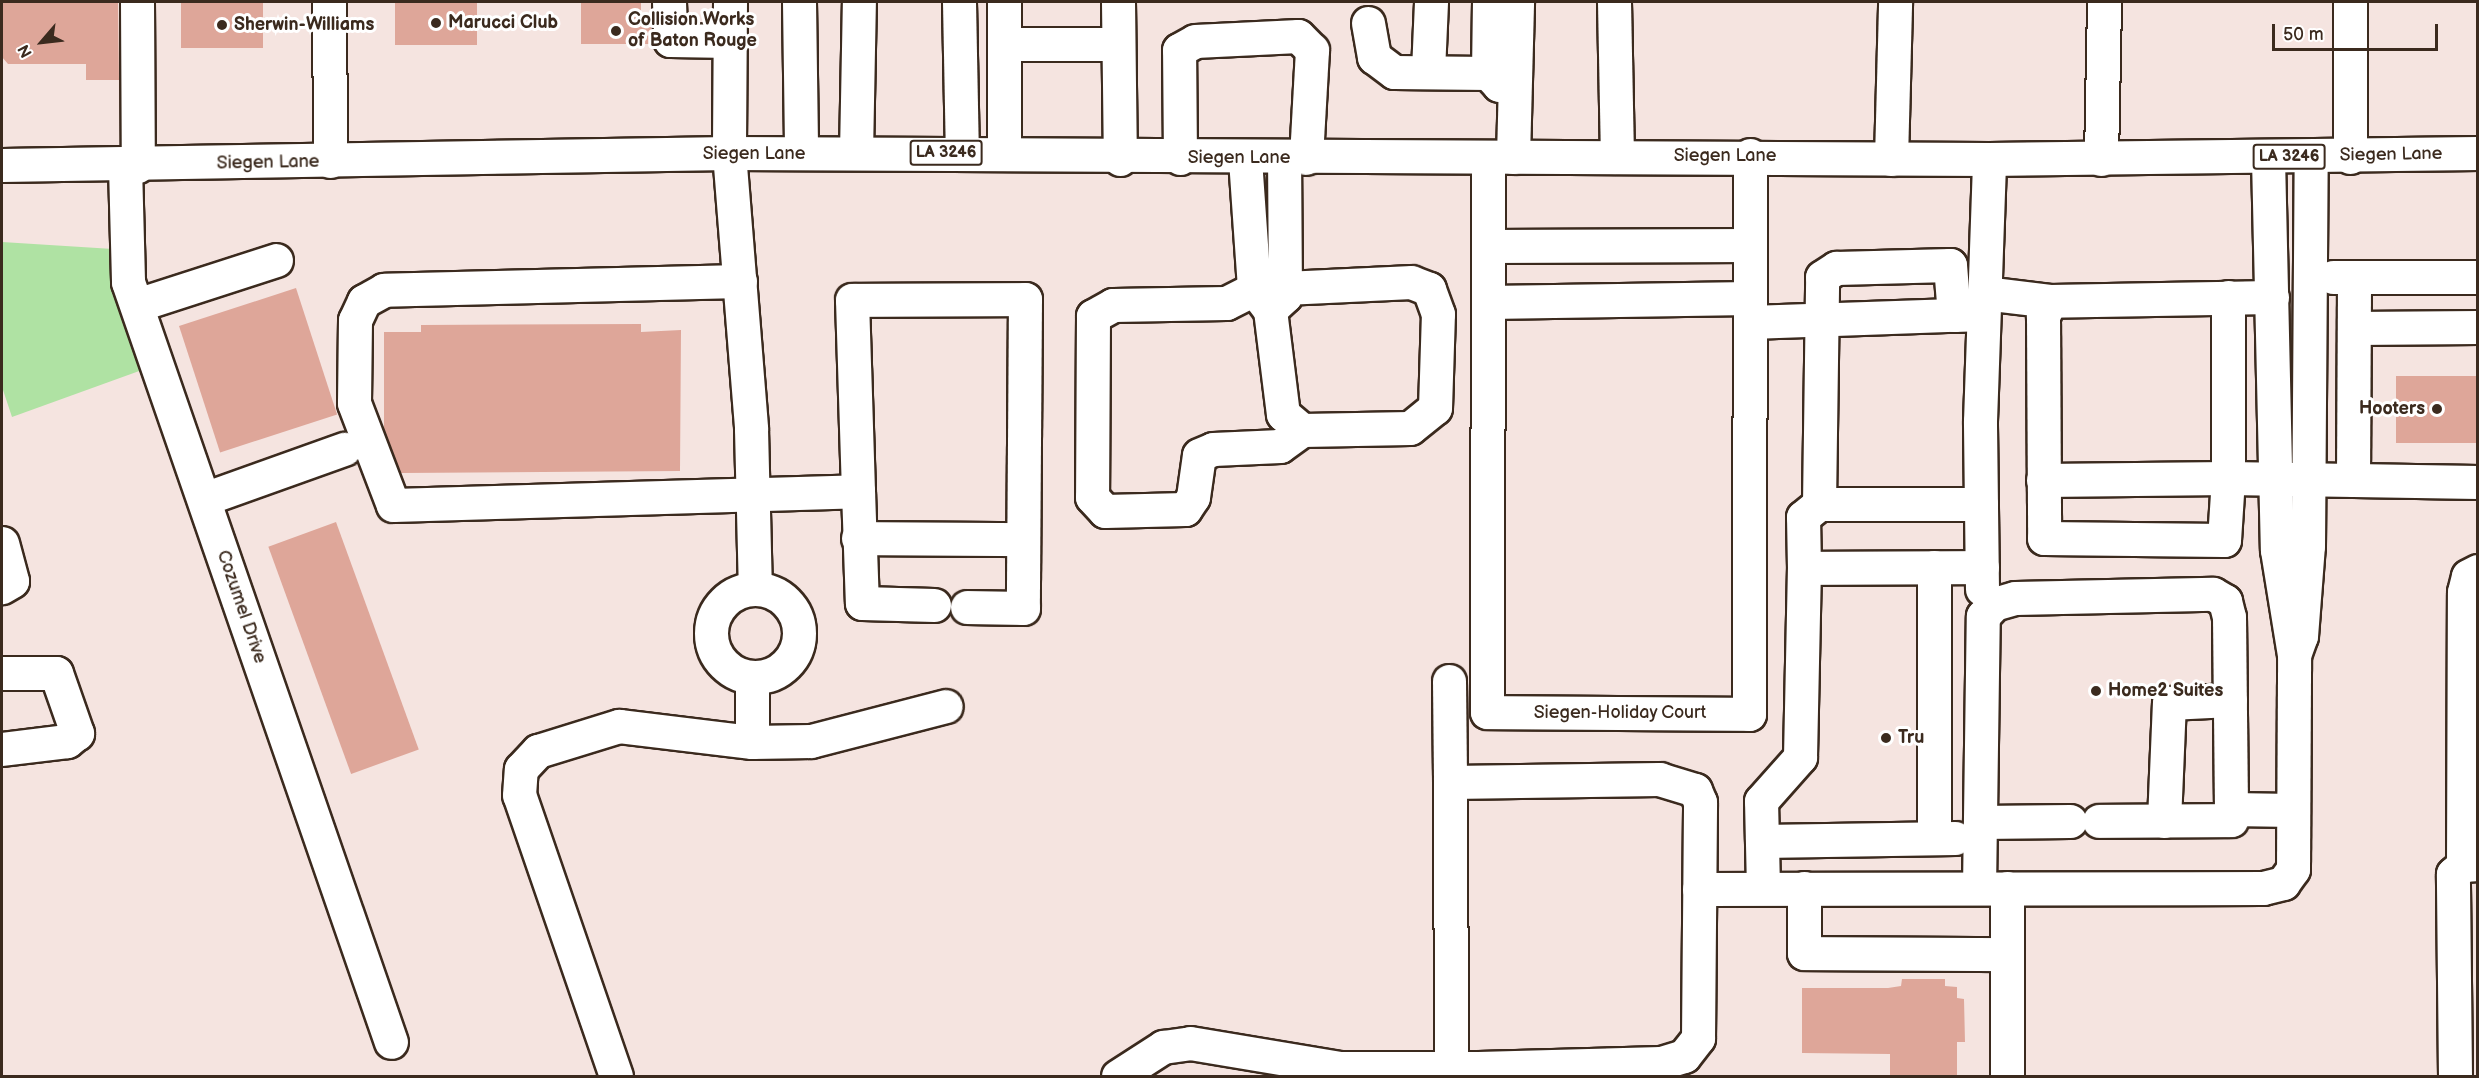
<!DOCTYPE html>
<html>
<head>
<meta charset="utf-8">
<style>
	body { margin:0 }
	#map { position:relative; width:2479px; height:1078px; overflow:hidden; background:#f5e4e0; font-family:"Balsamiq Sans",sans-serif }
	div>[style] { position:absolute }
	.green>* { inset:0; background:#afe2a3 }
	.building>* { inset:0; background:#dea699; transform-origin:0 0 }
	.roads { filter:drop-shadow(2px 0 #3b2a1e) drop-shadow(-2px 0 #3b2a1e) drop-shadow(0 2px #3b2a1e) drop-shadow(0 -2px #3b2a1e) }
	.minor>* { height:33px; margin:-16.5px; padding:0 16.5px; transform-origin:16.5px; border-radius:16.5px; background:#fff }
	.minor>.ring { margin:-16.5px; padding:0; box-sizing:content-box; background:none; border:33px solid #fff; border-radius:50% }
	.major>* { height:33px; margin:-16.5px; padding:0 16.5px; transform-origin:16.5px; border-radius:16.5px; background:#fff }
	.dots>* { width:16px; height:16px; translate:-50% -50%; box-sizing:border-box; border:3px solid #fff; border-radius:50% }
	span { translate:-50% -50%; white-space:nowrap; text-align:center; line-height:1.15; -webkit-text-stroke:6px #fff; paint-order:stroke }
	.shield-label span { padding:2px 4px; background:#fff; border:2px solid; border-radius:4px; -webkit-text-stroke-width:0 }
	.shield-label { font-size:16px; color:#3b2a1e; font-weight:700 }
	.poi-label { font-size:18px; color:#3b2a1e; font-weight:700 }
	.left { translate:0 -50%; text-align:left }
	.right { translate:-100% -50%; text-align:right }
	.street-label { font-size:18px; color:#3b2a1e }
	.frame { position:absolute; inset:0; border:3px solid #3b2a1e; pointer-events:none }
	.north { position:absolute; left:12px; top:12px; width:60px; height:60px; -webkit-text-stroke:4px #fff; paint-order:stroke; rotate:242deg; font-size:16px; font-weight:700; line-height:24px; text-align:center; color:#3b2a1e }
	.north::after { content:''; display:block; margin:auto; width:21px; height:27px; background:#3b2a1e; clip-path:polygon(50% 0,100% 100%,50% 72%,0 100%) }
	.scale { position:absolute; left:2272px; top:24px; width:166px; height:27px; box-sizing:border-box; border:3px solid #3b2a1e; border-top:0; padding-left:8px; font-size:18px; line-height:21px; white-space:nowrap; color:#3b2a1e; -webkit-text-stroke:4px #fff; paint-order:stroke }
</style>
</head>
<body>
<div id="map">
	<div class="green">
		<div style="clip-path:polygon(2px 242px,113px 249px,142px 370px,12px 417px,2px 387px)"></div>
	</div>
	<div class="building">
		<div style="clip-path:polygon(2px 2px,118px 2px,119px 80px,86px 80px,86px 64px,8px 64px,2px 57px)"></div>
		<div style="left:181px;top:2px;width:82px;height:46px"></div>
		<div style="left:395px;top:2px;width:82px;height:43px"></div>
		<div style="clip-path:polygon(581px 2px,641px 2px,641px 18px,651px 18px,652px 44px,581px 44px)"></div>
		<div style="left:296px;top:288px;width:133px;height:123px;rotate:72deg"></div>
		<div style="clip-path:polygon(641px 324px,641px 332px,681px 330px,680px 471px,401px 473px,384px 429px,384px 332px,421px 332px,421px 325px)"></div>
		<div style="left:2396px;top:376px;width:82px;height:67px"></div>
		<div style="left:336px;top:522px;width:242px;height:72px;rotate:70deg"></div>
		<div style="clip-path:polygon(1902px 979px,1945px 979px,1945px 986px,1957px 987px,1957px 998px,1964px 999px,1965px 1042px,1957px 1042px,1957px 1077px,1890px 1077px,1890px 1054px,1802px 1053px,1802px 988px,1888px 988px,1901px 986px)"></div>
	</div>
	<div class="roads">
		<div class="minor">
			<div style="left:137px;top:2px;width:164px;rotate:89.7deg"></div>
			<div style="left:329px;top:2px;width:159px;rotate:89.6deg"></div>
			<div style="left:669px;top:2px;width:38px;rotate:88deg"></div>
			<div style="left:670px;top:40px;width:60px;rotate:1deg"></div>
			<div style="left:730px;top:2px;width:151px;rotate:90.4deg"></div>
			<div style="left:729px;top:153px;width:277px;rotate:85.4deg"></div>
			<div style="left:751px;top:429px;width:160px;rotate:88.6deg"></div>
			<div style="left:799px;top:2px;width:151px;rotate:89.2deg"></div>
			<div style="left:959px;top:2px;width:151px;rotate:88.9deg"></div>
			<div style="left:1118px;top:2px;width:157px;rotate:89.3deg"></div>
			<div style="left:1614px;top:2px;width:155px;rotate:88.9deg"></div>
			<div style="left:2350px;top:2px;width:155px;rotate:90deg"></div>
			<div style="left:1368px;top:23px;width:35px;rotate:80deg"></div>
			<div style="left:1374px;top:57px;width:25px;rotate:37deg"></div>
			<div style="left:1394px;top:72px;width:94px;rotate:0.6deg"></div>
			<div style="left:1488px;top:73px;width:16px;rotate:47deg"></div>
			<div style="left:1499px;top:85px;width:15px;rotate:8deg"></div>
			<div style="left:1004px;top:44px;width:114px"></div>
			<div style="left:1428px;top:71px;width:69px;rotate:-87.5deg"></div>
			<div style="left:1488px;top:73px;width:71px;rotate:-89.2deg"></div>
			<div style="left:856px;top:153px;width:151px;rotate:-88.9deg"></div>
			<div style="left:1004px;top:153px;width:151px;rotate:-90deg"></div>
			<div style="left:1488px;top:157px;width:555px;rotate:90.1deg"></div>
			<div style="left:1487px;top:712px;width:262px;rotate:0.4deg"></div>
			<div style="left:1749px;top:714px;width:559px;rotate:-89.9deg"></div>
			<div style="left:1513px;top:157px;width:155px;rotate:-88.5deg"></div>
			<div style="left:1180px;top:158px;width:108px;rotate:-90.5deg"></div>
			<div style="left:1179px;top:50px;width:18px;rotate:-29deg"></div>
			<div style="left:1195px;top:41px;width:103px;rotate:-2.8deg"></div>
			<div style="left:1298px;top:36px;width:20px;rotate:45deg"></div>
			<div style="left:1312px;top:50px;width:108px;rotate:93.2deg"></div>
			<div style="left:2268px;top:158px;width:392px;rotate:88.7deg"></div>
			<div style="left:2277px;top:550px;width:106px;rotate:80.8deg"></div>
			<div style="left:2294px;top:655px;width:20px;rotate:-70deg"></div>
			<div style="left:2301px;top:636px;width:90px;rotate:-85.6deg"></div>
			<div style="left:2308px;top:546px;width:389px;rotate:-89.6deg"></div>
			<div style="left:1245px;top:159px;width:130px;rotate:86deg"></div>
			<div style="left:1254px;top:289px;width:26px;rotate:53deg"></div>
			<div style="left:1270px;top:310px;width:21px;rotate:-43deg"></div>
			<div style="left:1285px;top:296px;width:138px;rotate:-90.4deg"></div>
			<div style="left:1891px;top:159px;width:156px;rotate:-88.5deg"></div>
			<div style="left:2101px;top:159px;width:157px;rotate:-88.9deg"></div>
			<div style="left:125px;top:166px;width:116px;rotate:88.5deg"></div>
			<div style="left:128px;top:282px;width:804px;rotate:70.91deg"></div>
			<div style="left:1488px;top:246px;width:262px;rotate:-0.2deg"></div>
			<div style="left:2333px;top:277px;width:145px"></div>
			<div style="left:740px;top:281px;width:356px;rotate:178.6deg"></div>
			<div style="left:384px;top:290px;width:23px;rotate:151deg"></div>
			<div style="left:364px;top:301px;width:21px;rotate:115deg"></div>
			<div style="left:355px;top:320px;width:83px;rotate:90.7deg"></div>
			<div style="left:354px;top:403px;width:109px;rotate:69.1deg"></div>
			<div style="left:393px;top:505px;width:465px;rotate:-1.7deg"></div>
			<div style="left:858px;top:491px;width:112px;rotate:88deg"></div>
			<div style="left:862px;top:603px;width:72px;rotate:1.6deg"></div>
			<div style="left:1254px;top:289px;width:31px;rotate:153deg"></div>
			<div style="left:1226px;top:303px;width:113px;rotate:179deg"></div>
			<div style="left:1113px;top:305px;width:23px;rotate:151deg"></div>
			<div style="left:1093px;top:316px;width:181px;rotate:90.3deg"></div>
			<div style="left:1092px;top:497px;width:19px;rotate:47deg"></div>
			<div style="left:1105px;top:511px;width:80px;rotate:-1.4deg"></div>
			<div style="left:1185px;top:509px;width:14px;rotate:-56deg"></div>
			<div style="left:1193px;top:497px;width:42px;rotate:-81.9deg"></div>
			<div style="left:1199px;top:455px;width:15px;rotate:-23deg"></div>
			<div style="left:1213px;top:449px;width:67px;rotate:-2.6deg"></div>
			<div style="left:1280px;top:446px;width:27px;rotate:-36deg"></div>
			<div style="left:1984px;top:293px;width:66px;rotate:6.9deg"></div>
			<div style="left:2272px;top:297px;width:222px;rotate:179deg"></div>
			<div style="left:2050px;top:301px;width:17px;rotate:115deg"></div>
			<div style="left:2043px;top:316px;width:222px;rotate:89.7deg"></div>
			<div style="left:2044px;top:538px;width:180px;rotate:0.6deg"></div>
			<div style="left:2224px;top:540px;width:62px;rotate:-86.3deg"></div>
			<div style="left:2228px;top:478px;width:250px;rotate:0.9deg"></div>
			<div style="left:1488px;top:302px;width:262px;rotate:-0.9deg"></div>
			<div style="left:137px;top:305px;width:146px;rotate:-17.9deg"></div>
			<div style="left:1270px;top:310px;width:105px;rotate:82.9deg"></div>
			<div style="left:1283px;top:414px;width:25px;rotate:40deg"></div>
			<div style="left:1302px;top:430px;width:108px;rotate:-1.1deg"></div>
			<div style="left:1410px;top:428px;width:32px;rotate:-39deg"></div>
			<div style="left:1435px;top:408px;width:94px;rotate:-88.2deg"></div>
			<div style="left:1438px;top:314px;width:27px;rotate:-110deg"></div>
			<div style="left:1429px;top:289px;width:19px;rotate:-159deg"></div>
			<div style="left:1411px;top:282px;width:126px;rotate:177.3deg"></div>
			<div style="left:1750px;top:322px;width:204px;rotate:-2deg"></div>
			<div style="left:2354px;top:328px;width:124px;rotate:-0.5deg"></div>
			<div style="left:2043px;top:480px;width:185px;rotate:-0.6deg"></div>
			<div style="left:2228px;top:478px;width:181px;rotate:-90deg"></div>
			<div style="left:2353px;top:480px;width:203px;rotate:-89.7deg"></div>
			<div style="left:858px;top:491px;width:191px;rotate:-91.8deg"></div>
			<div style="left:852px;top:300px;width:173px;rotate:-0.3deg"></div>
			<div style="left:1025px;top:299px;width:309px;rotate:90.4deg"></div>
			<div style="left:1023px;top:608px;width:56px;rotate:-179deg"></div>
			<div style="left:204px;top:499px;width:149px;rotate:-19.7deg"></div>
			<div style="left:1981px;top:504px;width:162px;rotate:180deg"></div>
			<div style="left:1819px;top:504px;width:227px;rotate:-89.2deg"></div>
			<div style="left:1822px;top:277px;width:17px;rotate:-33deg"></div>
			<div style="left:1836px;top:268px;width:114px;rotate:-1.5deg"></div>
			<div style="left:1950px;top:265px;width:50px;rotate:85.4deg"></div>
			<div style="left:1954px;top:315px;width:29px;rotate:-2deg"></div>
			<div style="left:858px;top:538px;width:163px;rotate:0.4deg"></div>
			<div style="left:2px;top:543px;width:39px;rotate:75deg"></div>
			<div style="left:12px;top:581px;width:12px;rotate:149deg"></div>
			<div style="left:1934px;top:567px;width:271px;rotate:90deg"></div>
			<div style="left:1804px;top:568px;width:51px;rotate:-91.1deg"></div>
			<div style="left:1803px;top:517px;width:21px;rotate:-39deg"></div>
			<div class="ring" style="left:711px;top:589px;width:55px;height:55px"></div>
			<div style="left:1982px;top:589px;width:168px;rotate:-90.7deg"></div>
			<div style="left:1980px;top:421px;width:262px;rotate:-88deg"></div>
			<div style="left:2px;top:673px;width:54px"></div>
			<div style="left:56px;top:673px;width:64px;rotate:70.7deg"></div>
			<div style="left:77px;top:733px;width:13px;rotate:141deg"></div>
			<div style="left:67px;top:741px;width:65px;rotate:173deg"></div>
			<div style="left:1449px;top:681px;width:101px;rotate:89.4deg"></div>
			<div style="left:752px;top:742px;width:59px;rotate:-1deg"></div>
			<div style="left:811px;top:741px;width:139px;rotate:-14.5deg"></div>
			<div style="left:2231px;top:809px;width:62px;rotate:0.9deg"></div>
			<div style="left:2164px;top:821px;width:118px;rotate:-87.6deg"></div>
			<div style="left:2169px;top:703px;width:61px;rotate:-2.8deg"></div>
			<div style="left:1980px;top:822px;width:90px;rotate:-0.6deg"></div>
			<div style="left:1762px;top:841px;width:193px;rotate:-0.9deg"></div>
			<div style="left:2463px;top:865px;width:273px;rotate:-89.8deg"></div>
			<div style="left:2464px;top:592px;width:16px;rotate:-76deg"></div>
			<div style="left:2468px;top:576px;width:11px;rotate:-27deg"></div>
			<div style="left:1763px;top:888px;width:87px;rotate:-91.3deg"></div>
			<div style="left:1761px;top:801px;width:59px;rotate:-48.4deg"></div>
			<div style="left:1800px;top:757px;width:189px;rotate:-88.8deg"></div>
			<div style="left:1804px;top:568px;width:178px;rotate:-0.3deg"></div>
			<div style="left:1804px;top:888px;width:65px;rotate:90deg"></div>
			<div style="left:1804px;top:953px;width:203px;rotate:0.3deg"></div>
			<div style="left:1979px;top:888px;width:272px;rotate:-89.2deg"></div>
			<div style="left:1983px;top:616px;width:16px;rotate:-47deg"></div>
			<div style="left:1994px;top:604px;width:22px;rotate:-16deg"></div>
			<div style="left:2015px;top:598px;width:198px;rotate:-1.2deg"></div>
			<div style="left:2213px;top:594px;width:14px;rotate:30deg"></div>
			<div style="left:2225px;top:601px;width:16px;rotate:76deg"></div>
			<div style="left:2229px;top:617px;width:203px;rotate:89.4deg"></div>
			<div style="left:2231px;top:820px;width:132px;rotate:179.6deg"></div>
			<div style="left:1699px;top:889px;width:564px;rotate:-0.1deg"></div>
			<div style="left:2263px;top:888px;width:21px;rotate:-14deg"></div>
			<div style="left:2283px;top:883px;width:17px;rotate:-54deg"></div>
			<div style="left:2293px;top:869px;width:214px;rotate:-89.7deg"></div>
			<div style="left:616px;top:1076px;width:297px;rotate:-109deg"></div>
			<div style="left:519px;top:795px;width:26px;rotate:-86deg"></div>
			<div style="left:521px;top:769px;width:25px;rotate:-47deg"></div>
			<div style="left:538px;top:751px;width:85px;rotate:-17.2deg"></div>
			<div style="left:619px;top:726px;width:134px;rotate:6.9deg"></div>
			<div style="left:752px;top:742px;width:64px;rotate:-90deg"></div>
			<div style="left:1118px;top:1076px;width:54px;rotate:-32.8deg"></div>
			<div style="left:1163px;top:1047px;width:27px;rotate:-8deg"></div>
			<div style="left:1190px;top:1043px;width:152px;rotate:9.5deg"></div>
			<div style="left:1340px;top:1068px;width:138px"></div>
			<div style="left:1478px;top:1068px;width:183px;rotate:-1.6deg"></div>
			<div style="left:1661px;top:1063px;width:24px;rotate:-17deg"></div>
			<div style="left:1684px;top:1056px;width:23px;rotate:-52deg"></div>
			<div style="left:1698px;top:1038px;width:236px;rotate:-89.5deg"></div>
			<div style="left:1700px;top:802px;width:13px;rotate:-113deg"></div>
			<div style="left:1695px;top:790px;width:37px;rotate:-163deg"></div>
			<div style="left:1660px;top:779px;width:210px;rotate:179.2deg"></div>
			<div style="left:1450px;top:782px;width:286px;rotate:89.8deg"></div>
			<div style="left:2007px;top:1076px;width:188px;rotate:-90deg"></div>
			<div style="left:2455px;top:1076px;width:202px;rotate:-90.6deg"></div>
			<div style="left:2453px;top:874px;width:13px;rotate:-42deg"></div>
			<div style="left:2463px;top:865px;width:15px;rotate:-4deg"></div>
		</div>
		<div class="major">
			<div style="left:2px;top:165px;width:727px;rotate:-0.95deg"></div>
			<div style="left:729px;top:153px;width:1260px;rotate:0.27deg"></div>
			<div style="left:1989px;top:159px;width:489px;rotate:-0.7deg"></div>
		</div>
	</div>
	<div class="dots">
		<div style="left:436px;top:23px;background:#3b2a1e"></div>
		<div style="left:222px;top:25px;background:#3b2a1e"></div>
		<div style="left:616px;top:31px;background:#3b2a1e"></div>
		<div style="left:2437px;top:409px;background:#3b2a1e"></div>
		<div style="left:2096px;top:691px;background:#3b2a1e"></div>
		<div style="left:1886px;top:738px;background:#3b2a1e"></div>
	</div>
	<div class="shield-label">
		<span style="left:946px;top:153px">LA 3246</span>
		<span style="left:2289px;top:157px">LA 3246</span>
	</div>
	<div class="poi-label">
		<span class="left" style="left:628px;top:31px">Collision Works<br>of Baton Rouge</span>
		<span class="left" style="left:448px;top:23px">Marucci Club</span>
		<span class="left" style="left:234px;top:25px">Sherwin-Williams</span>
		<span class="right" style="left:2425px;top:409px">Hooters</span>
		<span class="left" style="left:2108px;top:691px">Home2 Suites</span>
		<span class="left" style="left:1898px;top:738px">Tru</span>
	</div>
	<div class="street-label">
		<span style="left:754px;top:154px">Siegen Lane</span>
		<span style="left:2391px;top:155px;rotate:-1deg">Siegen Lane</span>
		<span style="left:1725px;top:156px">Siegen Lane</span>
		<span style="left:1239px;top:158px">Siegen Lane</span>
		<span style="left:268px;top:163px;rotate:-1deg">Siegen Lane</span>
		<span style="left:241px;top:607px;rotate:71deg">Cozumel Drive</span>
		<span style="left:1620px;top:713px">Siegen-Holiday Court</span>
	</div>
	<div class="frame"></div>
	<div class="north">N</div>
	<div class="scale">50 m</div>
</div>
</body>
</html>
